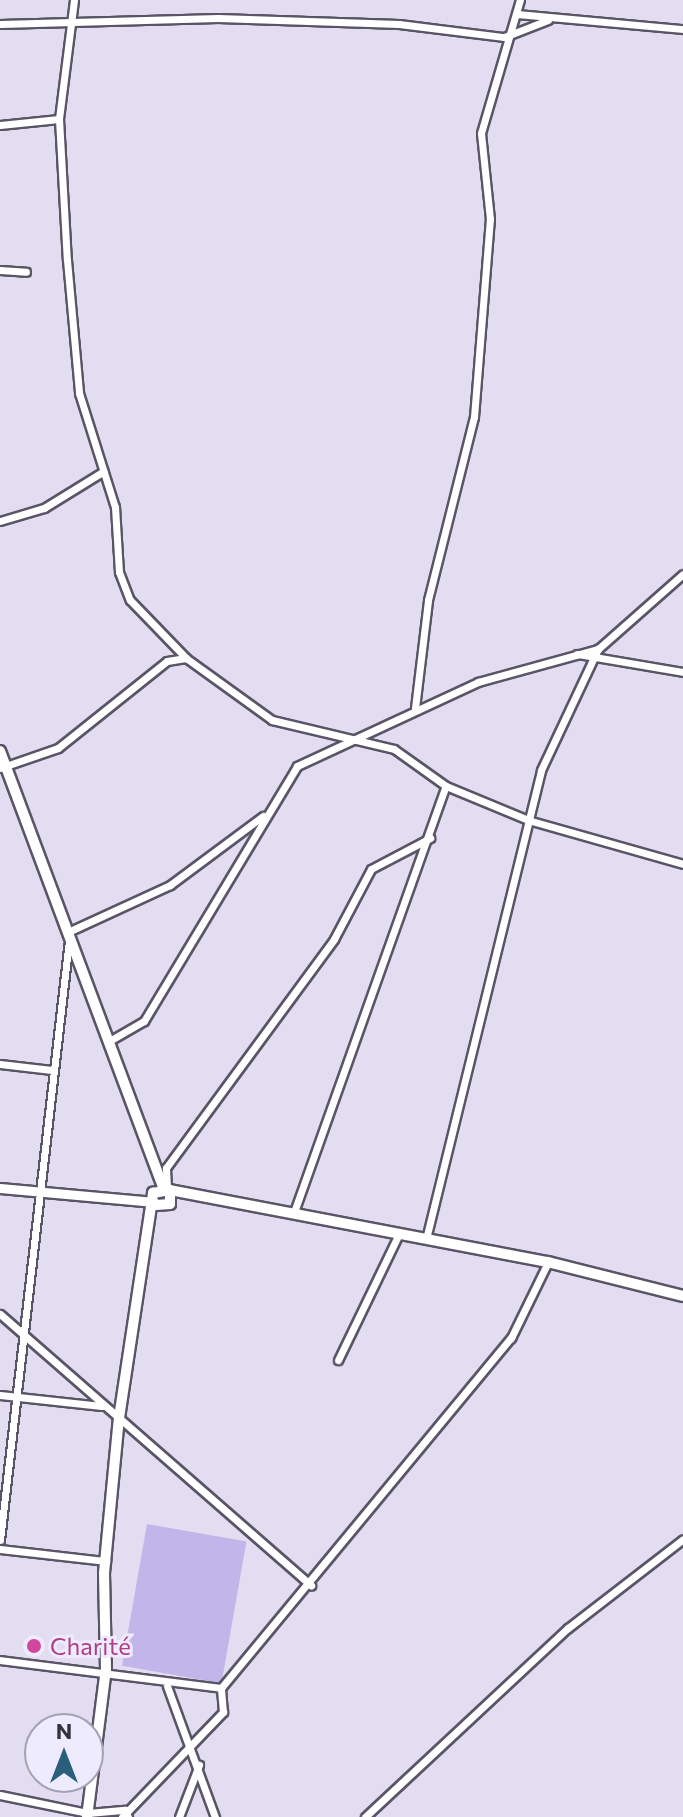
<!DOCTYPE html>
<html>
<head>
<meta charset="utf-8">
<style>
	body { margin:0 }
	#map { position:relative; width:683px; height:1817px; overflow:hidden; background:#e2ddf1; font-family:Commissioner,sans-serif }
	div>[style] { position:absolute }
	.green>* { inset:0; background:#c2b5e9; transform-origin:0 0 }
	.roads { filter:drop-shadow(2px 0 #5a5566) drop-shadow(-2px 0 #5a5566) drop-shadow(0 2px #5a5566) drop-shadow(0 -2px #5a5566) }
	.minor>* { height:7px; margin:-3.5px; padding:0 3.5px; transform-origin:3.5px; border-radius:3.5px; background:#fff }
	.tertiary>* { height:9px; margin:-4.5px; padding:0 4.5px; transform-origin:4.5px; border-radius:4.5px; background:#fff }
	.secondary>* { height:10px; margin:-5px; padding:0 5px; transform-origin:5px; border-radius:5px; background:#fff }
	.dots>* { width:22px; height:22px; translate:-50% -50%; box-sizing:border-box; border:4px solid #efebff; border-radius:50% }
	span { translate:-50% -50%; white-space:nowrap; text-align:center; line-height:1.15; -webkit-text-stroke:6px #efebff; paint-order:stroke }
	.hotel-label { font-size:24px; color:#b23c85 }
	.left { translate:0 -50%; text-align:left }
	.north { position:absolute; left:24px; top:1713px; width:80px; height:80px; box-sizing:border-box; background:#efebff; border:2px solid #a4a1b0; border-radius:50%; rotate:0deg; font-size:22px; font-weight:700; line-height:32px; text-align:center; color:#34323a }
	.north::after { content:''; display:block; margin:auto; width:28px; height:36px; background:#295f7a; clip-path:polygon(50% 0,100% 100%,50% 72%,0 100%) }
</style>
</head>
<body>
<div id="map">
	<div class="green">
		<div style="left:147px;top:1524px;width:101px;height:144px;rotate:10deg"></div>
	</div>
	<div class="roads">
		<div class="minor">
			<div style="left:74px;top:0;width:120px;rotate:97.2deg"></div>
			<div style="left:59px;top:119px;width:141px;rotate:86.8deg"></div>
			<div style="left:67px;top:260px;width:134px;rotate:84.8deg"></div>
			<div style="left:79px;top:393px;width:120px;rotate:72.5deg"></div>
			<div style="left:115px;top:507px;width:65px;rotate:86.5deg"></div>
			<div style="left:119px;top:572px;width:30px;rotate:69deg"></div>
			<div style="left:130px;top:600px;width:81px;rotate:46deg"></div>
			<div style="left:186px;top:658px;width:106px;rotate:35.8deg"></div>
			<div style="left:272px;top:720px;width:125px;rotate:13.4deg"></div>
			<div style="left:394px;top:749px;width:64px;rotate:35.4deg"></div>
			<div style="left:446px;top:786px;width:89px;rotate:22.5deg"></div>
			<div style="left:528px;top:820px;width:161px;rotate:15.8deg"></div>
			<div style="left:517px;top:14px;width:167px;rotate:5.2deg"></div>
			<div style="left:0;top:24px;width:218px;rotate:-1.6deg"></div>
			<div style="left:218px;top:18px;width:181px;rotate:1.9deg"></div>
			<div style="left:399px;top:24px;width:106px;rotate:7.1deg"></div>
			<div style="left:504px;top:37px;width:47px;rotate:-21.1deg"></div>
			<div style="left:0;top:125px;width:59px;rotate:-5.8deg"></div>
			<div style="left:0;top:270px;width:26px;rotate:4deg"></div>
			<div style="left:0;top:521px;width:46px;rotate:-16.5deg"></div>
			<div style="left:44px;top:508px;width:70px;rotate:-31.7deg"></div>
			<div style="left:577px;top:654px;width:108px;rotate:9.6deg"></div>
			<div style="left:415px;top:708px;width:109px;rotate:-83.1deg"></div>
			<div style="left:428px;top:600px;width:189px;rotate:-75.9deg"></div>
			<div style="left:474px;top:417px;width:199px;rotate:-85.4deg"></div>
			<div style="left:490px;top:219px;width:86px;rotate:-96deg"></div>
			<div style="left:481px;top:133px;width:139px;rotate:-73.7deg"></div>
			<div style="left:0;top:768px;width:61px;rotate:-19deg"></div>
			<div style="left:58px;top:748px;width:139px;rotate:-38.6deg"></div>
			<div style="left:167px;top:661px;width:19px;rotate:-9deg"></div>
			<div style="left:111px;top:1040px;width:38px;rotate:-30deg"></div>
			<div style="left:144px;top:1021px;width:297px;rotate:-59deg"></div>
			<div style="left:297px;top:766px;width:200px;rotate:-24.9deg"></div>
			<div style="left:478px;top:682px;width:124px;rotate:-15.4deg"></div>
			<div style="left:598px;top:649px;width:113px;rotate:-41.4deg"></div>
			<div style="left:0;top:1064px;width:52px;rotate:6.6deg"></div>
			<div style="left:167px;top:1188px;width:20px;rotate:-93deg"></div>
			<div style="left:166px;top:1168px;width:284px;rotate:-53.7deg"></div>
			<div style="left:334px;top:939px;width:79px;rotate:-62.1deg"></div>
			<div style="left:371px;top:869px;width:67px;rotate:-27.7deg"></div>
			<div style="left:294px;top:1212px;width:452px;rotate:-70.4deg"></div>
			<div style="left:426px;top:1239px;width:483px;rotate:-76.2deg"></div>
			<div style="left:541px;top:770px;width:134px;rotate:-64.8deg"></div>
			<div style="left:0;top:1314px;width:413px;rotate:41.1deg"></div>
			<div style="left:338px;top:1360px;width:140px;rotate:-64.2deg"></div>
			<div style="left:0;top:1395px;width:102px;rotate:6.2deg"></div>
			<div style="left:0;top:1540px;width:613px;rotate:-83.44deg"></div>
			<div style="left:70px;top:931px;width:110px;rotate:-24.7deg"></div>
			<div style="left:170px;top:885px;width:116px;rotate:-36.6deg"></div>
			<div style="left:0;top:1549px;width:107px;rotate:6.5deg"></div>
			<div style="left:0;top:1660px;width:223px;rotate:7.2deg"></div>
			<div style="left:167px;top:1686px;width:140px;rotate:69.9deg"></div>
			<div style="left:0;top:1795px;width:90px;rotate:11.6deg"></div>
			<div style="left:88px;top:1813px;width:37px;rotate:-5deg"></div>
			<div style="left:125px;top:1810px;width:8px;rotate:67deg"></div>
			<div style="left:122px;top:1817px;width:146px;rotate:-46.1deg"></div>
			<div style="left:223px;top:1712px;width:24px;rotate:-95deg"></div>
			<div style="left:221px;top:1688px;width:455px;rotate:-50.4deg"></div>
			<div style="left:511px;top:1338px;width:85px;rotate:-64deg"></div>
			<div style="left:179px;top:1817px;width:56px;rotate:-69deg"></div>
			<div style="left:365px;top:1817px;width:277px;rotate:-43deg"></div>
			<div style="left:568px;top:1628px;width:145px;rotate:-37.7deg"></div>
		</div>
		<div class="tertiary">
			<div style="left:0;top:1188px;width:155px;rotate:5.2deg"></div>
		</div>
		<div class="secondary">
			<div style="left:0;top:751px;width:465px;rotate:69.5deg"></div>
			<div style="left:170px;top:1190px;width:385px;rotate:10.8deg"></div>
			<div style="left:548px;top:1262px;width:139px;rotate:14.1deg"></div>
			<div style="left:87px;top:1817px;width:149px;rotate:-82.7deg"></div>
			<div style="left:106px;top:1669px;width:96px;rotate:-91.2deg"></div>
			<div style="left:104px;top:1573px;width:156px;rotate:-84.5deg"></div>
			<div style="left:119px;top:1418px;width:228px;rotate:-81.4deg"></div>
			<div style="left:153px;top:1193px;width:17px;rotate:-10deg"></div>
			<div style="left:170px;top:1190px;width:14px;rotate:90deg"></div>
			<div style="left:170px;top:1204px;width:14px;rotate:176deg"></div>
		</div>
	</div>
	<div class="dots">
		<div style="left:34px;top:1646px;background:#d1479c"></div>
	</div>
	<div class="hotel-label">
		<span class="left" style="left:50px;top:1646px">Charité</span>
	</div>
	<div class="north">N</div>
</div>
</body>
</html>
